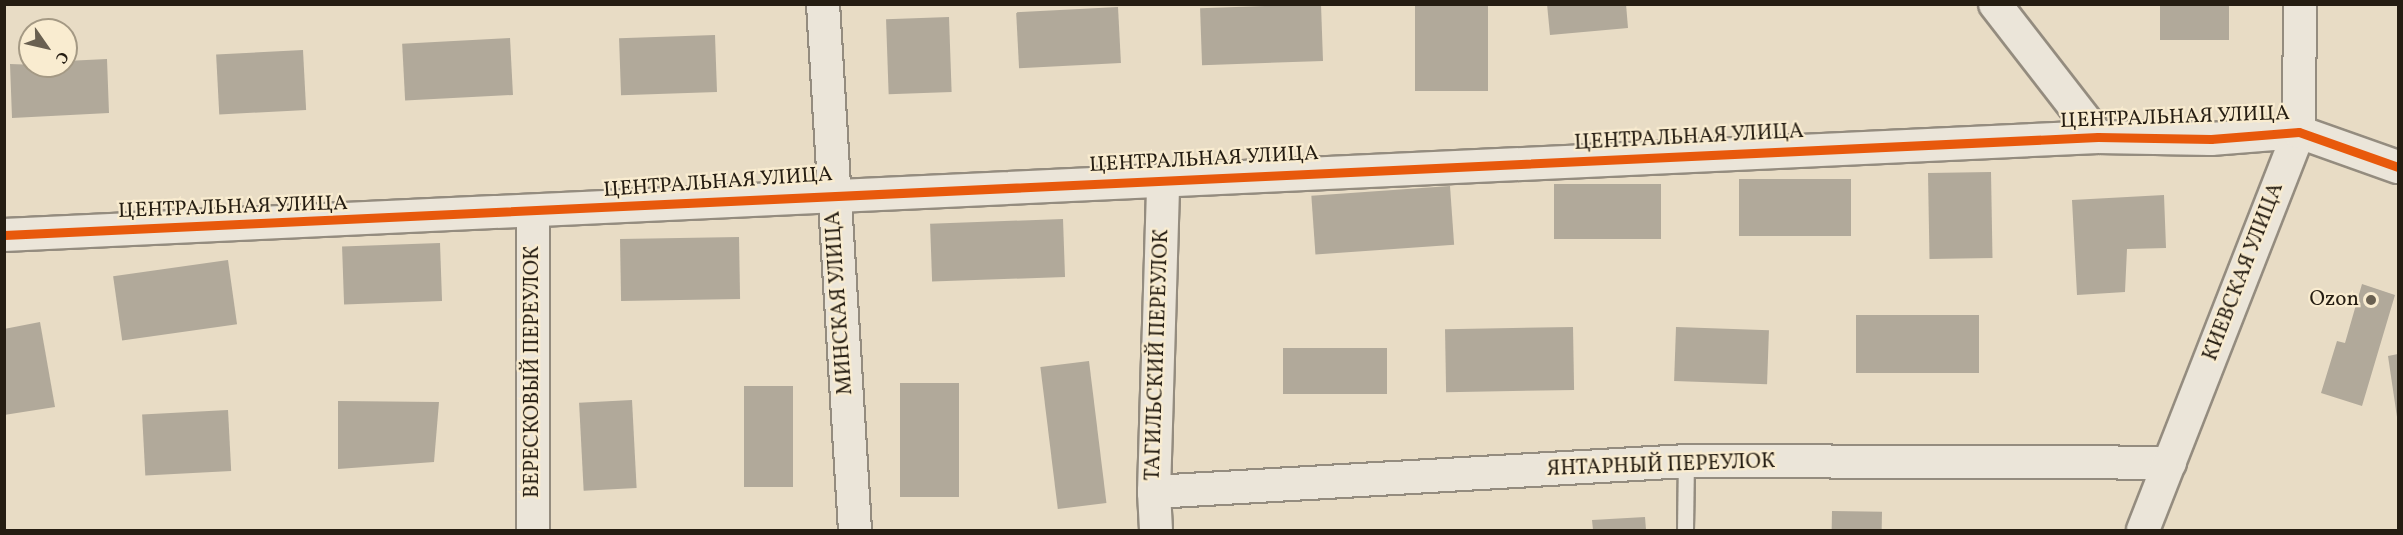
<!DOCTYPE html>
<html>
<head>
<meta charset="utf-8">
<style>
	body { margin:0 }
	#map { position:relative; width:2403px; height:535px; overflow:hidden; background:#e8dcc5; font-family:Vollkorn,serif }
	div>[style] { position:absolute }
	.building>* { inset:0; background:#b1a99a; transform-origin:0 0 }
	.roads { filter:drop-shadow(2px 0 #948c7f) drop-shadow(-2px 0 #948c7f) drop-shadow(0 2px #948c7f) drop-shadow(0 -2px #948c7f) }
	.service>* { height:15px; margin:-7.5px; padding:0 7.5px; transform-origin:7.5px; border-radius:7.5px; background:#ebe5d9 }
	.minor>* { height:32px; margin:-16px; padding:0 16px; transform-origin:16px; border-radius:16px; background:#ebe5d9 }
	.cycleway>* { height:9px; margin:-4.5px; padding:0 4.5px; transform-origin:4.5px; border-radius:4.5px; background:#e8590c }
	.dots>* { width:16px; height:16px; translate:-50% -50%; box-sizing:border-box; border:3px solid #f9ecd0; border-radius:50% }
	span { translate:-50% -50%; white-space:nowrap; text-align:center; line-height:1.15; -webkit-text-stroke:4.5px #f9ecd0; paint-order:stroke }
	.street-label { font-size:21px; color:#251d12 }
	.poi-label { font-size:21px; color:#251d12 }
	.right { translate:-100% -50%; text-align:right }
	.frame { position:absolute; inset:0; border:6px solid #251d12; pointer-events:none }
	.north { position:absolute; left:18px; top:18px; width:60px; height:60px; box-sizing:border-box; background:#f9ecd0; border:2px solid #a49984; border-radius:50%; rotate:124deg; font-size:16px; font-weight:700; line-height:24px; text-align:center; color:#251d12 }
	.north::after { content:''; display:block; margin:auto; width:21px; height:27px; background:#696051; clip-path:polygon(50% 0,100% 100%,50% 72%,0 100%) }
</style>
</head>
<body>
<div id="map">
	<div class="building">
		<div style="left:1321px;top:4px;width:57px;height:121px;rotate:88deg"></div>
		<div style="left:1415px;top:4px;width:73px;height:87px"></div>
		<div style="clip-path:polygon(1547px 4px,1626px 4px,1628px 28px,1550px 35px)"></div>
		<div style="left:2160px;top:4px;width:69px;height:36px"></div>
		<div style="left:1118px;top:7px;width:56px;height:102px;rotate:87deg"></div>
		<div style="left:949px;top:17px;width:75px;height:63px;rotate:88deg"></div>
		<div style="left:715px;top:35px;width:57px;height:96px;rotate:88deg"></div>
		<div style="left:510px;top:38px;width:57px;height:108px;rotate:87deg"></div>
		<div style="left:303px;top:50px;width:60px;height:87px;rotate:87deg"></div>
		<div style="clip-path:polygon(107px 59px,109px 113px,12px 118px,10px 64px,66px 66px,66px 61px)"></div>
		<div style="left:1991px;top:172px;width:86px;height:63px;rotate:89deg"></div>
		<div style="left:1851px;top:179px;width:57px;height:112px;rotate:90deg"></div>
		<div style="left:1661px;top:184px;width:55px;height:107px;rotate:90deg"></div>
		<div style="left:1450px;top:186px;width:59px;height:139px;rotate:86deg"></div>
		<div style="clip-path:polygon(2164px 195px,2166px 248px,2127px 249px,2125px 292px,2077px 295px,2072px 200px)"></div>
		<div style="left:1063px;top:219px;width:58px;height:133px;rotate:88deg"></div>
		<div style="left:739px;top:237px;width:62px;height:119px;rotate:89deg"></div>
		<div style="left:440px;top:243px;width:58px;height:98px;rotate:88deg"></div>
		<div style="left:228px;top:260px;width:65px;height:116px;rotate:82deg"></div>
		<div style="clip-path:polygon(2362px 284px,2395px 295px,2362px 406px,2321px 393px,2337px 341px,2345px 343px)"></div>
		<div style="left:1856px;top:315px;width:123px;height:58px"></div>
		<div style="clip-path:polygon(40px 322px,55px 407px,4px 415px,4px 329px)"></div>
		<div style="left:1573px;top:327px;width:63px;height:128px;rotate:89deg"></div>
		<div style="left:1676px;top:327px;width:93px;height:54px;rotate:2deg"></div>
		<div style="left:1387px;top:348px;width:46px;height:104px;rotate:90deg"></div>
		<div style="clip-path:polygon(2398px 354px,2398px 417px,2397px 417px,2388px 356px)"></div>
		<div style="left:1089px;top:361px;width:143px;height:49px;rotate:83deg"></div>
		<div style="left:959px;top:383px;width:114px;height:59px;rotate:90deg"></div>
		<div style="left:744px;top:386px;width:49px;height:101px"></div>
		<div style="left:632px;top:400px;width:88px;height:53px;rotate:87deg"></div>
		<div style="clip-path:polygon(338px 401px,439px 402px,434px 462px,338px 469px)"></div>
		<div style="left:228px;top:410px;width:61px;height:86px;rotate:87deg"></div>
		<div style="left:1832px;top:511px;width:50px;height:19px;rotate:1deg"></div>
		<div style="clip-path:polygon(1645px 517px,1646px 530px,1593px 530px,1592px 520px)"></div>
	</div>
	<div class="roads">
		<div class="service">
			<div style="left:1685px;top:530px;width:69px;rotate:-89.2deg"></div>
		</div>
		<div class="minor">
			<div style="left:823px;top:4px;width:527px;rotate:86.52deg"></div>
			<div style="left:1995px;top:4px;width:168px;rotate:52.2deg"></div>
			<div style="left:4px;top:235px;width:2096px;rotate:-2.68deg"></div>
			<div style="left:2098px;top:137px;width:113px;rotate:1deg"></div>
			<div style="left:2211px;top:139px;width:88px;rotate:-4.5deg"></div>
			<div style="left:2299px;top:132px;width:105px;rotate:19.5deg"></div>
			<div style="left:1154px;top:492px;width:533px;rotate:-3.33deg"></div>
			<div style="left:1686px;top:461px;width:484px;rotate:0.2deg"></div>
			<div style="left:533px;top:530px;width:317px;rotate:-90deg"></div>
			<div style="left:1156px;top:530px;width:38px;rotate:-93deg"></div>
			<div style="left:1154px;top:492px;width:312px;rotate:-88.3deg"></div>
			<div style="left:2143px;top:530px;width:427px;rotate:-68.6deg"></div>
			<div style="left:2299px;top:132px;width:128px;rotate:-89.6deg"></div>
		</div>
	</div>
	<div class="cycleway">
		<div style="left:4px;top:235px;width:2096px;rotate:-2.68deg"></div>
		<div style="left:2098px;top:137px;width:113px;rotate:1deg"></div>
		<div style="left:2211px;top:139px;width:88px;rotate:-4.5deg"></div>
		<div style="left:2299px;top:132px;width:105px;rotate:19.5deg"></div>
	</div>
	<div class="dots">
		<div style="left:2371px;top:300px;background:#696051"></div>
	</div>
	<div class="street-label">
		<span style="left:2175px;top:118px;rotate:-2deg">ЦЕНТРАЛЬНАЯ УЛИЦА</span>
		<span style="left:1689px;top:138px;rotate:-3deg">ЦЕНТРАЛЬНАЯ УЛИЦА</span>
		<span style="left:1204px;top:160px;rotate:-3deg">ЦЕНТРАЛЬНАЯ УЛИЦА</span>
		<span style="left:718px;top:183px;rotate:-4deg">ЦЕНТРАЛЬНАЯ УЛИЦА</span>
		<span style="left:233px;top:208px;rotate:-2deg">ЦЕНТРАЛЬНАЯ УЛИЦА</span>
		<span style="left:2244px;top:272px;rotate:-69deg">КИЕВСКАЯ УЛИЦА</span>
		<span style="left:840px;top:303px;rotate:-94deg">МИНСКАЯ УЛИЦА</span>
		<span style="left:1158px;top:355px;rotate:-88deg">ТАГИЛЬСКИЙ ПЕРЕУЛОК</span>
		<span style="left:533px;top:372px;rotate:-90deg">ВЕРЕСКОВЫЙ ПЕРЕУЛОК</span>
		<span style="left:1661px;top:466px;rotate:-2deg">ЯНТАРНЫЙ ПЕРЕУЛОК</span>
	</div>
	<div class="poi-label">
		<span class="right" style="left:2359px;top:300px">Ozon</span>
	</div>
	<div class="frame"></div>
	<div class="north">С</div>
</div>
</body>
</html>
